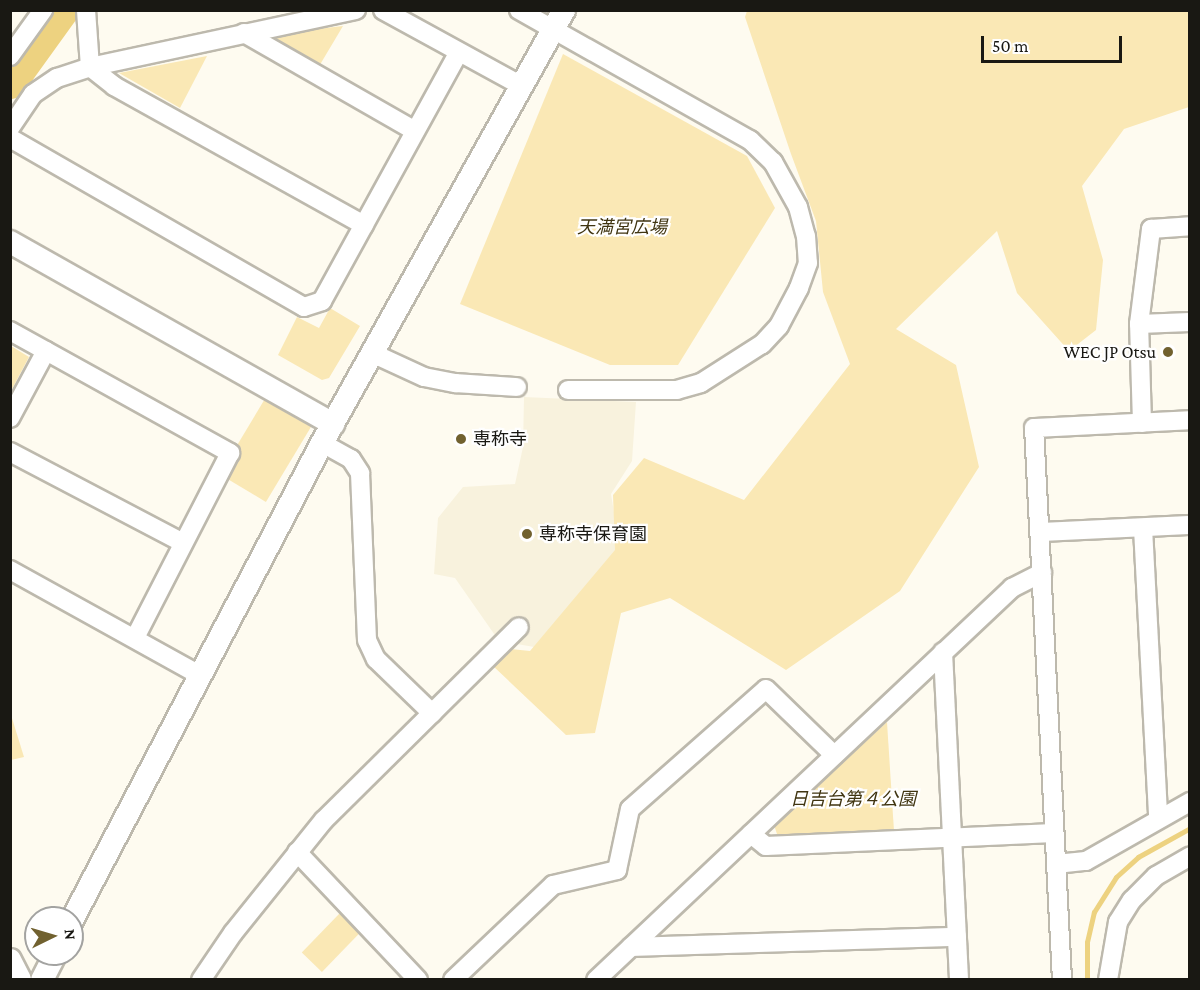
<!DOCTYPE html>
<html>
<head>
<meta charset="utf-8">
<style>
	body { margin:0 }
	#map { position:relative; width:1200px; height:990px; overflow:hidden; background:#fefbf0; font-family:"Crimson Pro","Noto Sans JP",serif }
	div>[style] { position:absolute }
	.built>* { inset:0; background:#f8f2dd }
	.green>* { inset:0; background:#fae8b5; transform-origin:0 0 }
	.stream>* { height:5px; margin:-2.5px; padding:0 2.5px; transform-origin:2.5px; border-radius:2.5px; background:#edd280 }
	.river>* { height:33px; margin:-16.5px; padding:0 16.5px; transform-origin:16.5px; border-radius:16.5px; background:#edd280 }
	.roads { filter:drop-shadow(2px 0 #bdb9ad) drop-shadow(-2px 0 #bdb9ad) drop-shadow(0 2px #bdb9ad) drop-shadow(0 -2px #bdb9ad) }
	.minor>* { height:18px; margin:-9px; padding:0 9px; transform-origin:9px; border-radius:9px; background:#fff }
	.tertiary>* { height:22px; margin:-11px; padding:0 11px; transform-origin:11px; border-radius:11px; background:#fff }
	.dots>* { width:16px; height:16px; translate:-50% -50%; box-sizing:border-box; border:3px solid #fff; border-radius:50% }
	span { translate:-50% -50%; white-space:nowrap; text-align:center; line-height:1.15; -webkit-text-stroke:4.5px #fff; paint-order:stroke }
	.park-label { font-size:18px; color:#403511; font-style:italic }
	.poi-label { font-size:18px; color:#191813 }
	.right { translate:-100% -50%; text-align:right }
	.left { translate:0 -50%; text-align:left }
	.frame { position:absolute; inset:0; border:12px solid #191813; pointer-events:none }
	.north { position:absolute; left:24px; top:906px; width:60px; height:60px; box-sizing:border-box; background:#fff; border:2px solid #a3a3a1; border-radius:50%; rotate:85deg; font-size:16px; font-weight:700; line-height:24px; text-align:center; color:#191813 }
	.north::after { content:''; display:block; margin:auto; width:21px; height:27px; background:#71612f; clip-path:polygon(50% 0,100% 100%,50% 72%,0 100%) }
	.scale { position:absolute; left:981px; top:36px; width:141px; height:27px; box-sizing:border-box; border:3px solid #191813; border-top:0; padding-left:8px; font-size:18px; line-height:21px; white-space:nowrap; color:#191813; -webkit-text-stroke:4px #fff; paint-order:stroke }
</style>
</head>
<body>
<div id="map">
	<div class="built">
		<div style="clip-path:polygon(524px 397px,636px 402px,632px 461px,611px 494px,620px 549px,540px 648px,499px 641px,455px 578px,434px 574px,438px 518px,463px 487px,515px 484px,523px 447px)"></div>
	</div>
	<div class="green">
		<div style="clip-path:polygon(747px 11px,1189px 11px,1189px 107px,1124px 129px,1082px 186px,1103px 260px,1096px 330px,1069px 351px,1017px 293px,997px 231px,896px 329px,956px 365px,979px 467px,900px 591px,786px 670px,670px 598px,621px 613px,595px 733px,566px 735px,492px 665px,502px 648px,530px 651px,615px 550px,613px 495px,644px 458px,744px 500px,850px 364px,823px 292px,816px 221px,791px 154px,745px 17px)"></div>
		<div style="clip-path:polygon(343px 26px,318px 68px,265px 35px)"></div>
		<div style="clip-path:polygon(563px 54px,747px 156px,775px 208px,678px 365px,610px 365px,460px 304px)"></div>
		<div style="clip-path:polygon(207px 56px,180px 108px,119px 73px)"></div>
		<div style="clip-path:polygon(330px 308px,360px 326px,329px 378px,322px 380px,278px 355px,297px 317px,319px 328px)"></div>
		<div style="clip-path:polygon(11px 346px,29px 357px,11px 391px)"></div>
		<div style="left:266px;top:397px;width:54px;height:90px;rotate:31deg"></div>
		<div style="clip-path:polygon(11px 715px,24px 757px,11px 760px,10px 760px)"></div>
		<div style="clip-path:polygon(887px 722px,894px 831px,778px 837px,774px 825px)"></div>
		<div style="left:340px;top:913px;width:28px;height:55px;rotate:44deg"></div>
	</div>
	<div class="stream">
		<div style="left:1087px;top:980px;width:38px;rotate:-90deg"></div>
		<div style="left:1087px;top:942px;width:31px;rotate:-77deg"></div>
		<div style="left:1094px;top:912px;width:41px;rotate:-57.8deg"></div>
		<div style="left:1116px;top:877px;width:30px;rotate:-42deg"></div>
		<div style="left:1138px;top:857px;width:60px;rotate:-29.1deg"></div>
	</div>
	<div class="river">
		<div style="left:10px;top:82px;width:89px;rotate:-54.2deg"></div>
	</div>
	<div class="roads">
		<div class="minor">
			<div style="left:86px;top:10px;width:57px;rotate:86deg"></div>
			<div style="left:90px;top:67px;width:31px;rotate:38deg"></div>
			<div style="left:114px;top:86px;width:286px;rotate:29.1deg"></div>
			<div style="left:383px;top:10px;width:158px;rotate:28.7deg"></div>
			<div style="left:519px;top:10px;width:265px;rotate:29.4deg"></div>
			<div style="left:750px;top:140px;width:32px;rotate:44deg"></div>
			<div style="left:773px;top:162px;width:51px;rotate:60.9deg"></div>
			<div style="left:798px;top:207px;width:30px;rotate:75deg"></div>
			<div style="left:806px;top:236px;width:27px;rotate:86deg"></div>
			<div style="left:808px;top:263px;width:27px;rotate:110deg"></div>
			<div style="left:799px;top:288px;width:43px;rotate:117.8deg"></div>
			<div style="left:779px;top:326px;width:25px;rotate:133deg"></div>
			<div style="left:762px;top:344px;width:72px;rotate:147.4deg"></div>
			<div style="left:701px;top:383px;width:25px;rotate:164deg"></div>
			<div style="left:677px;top:390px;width:109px;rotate:180deg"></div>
			<div style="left:244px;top:33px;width:197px;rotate:29.8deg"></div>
			<div style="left:10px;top:56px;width:57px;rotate:-54.3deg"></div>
			<div style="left:10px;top:128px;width:41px;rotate:-55.9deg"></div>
			<div style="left:33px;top:94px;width:29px;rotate:-34deg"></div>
			<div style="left:57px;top:78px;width:35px;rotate:-18deg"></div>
			<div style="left:90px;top:67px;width:272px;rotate:-12.1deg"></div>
			<div style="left:10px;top:138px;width:339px;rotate:29.9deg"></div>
			<div style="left:304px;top:307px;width:19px;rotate:-18deg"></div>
			<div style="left:322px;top:301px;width:282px;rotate:-61.2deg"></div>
			<div style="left:1139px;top:324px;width:51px;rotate:-2.2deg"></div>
			<div style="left:10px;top:331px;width:252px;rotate:29deg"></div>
			<div style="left:230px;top:453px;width:208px;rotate:117.2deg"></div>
			<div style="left:374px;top:354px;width:55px;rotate:24.7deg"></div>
			<div style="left:424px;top:377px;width:33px;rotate:11deg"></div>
			<div style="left:456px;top:383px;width:61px;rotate:3.8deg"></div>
			<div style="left:10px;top:418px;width:76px;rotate:-61.8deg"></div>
			<div style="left:1142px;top:423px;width:99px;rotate:-91.7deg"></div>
			<div style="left:1139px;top:324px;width:96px;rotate:-82.8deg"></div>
			<div style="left:1151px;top:229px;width:39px;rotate:-4deg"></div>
			<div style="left:322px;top:443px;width:33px;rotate:29deg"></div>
			<div style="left:351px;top:459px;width:17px;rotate:57deg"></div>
			<div style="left:360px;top:473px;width:167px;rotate:87.6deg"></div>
			<div style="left:367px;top:640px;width:21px;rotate:65deg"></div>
			<div style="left:376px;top:659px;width:78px;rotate:44deg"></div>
			<div style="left:10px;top:452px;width:195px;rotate:27.7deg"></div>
			<div style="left:1143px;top:528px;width:291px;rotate:87deg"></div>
			<div style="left:1040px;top:532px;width:150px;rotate:-2.7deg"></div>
			<div style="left:10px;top:570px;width:218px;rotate:29deg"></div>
			<div style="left:943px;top:652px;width:328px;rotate:87.2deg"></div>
			<div style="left:751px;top:834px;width:19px;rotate:39deg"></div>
			<div style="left:766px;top:846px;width:288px;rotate:-2.6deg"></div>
			<div style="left:297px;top:852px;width:176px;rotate:46.6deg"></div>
			<div style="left:1056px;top:864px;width:30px;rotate:-6deg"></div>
			<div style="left:1086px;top:861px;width:120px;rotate:-29.6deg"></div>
			<div style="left:631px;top:947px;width:326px;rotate:-1.8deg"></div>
			<div style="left:201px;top:980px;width:57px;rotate:-55.8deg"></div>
			<div style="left:233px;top:933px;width:145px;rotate:-51.2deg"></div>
			<div style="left:324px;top:820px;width:274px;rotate:-44.7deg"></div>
			<div style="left:453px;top:980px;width:138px;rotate:-43.5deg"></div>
			<div style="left:553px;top:885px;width:66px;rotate:-13.2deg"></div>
			<div style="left:617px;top:870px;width:62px;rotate:-78deg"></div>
			<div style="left:630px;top:809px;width:181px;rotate:-41.4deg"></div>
			<div style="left:766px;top:689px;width:95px;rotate:44.1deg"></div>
			<div style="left:596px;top:980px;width:572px;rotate:-43.3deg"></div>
			<div style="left:1012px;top:588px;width:34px;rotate:-27deg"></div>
			<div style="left:1062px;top:980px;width:553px;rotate:-92.9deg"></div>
			<div style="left:1034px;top:428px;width:156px;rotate:-2.9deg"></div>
			<div style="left:1108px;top:980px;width:59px;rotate:-80.2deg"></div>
			<div style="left:1118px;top:922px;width:26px;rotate:-58deg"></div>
			<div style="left:1132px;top:900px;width:34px;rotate:-45deg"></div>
			<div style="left:1156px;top:876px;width:39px;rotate:-30deg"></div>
		</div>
		<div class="tertiary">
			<div style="left:10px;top:242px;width:371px;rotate:29.4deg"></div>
			<div style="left:72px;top:920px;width:539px;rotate:-62.34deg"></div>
			<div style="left:322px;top:443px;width:496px;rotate:-60.8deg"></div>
			<div style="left:10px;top:960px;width:22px;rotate:63deg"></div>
			<div style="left:42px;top:980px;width:29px;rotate:-63deg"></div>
		</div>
	</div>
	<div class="dots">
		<div style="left:1168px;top:352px;background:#71612f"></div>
		<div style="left:461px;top:439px;background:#71612f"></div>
		<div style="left:527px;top:534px;background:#71612f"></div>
	</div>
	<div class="park-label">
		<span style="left:622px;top:227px">天満宮広場</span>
		<span style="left:853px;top:799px">日吉台第４公園</span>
	</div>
	<div class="poi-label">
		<span class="right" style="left:1156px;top:352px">WEC JP Otsu</span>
		<span class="left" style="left:473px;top:439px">専称寺</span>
		<span class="left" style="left:539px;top:534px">専称寺保育園</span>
	</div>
	<div class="frame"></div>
	<div class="north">N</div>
	<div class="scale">50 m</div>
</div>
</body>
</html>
